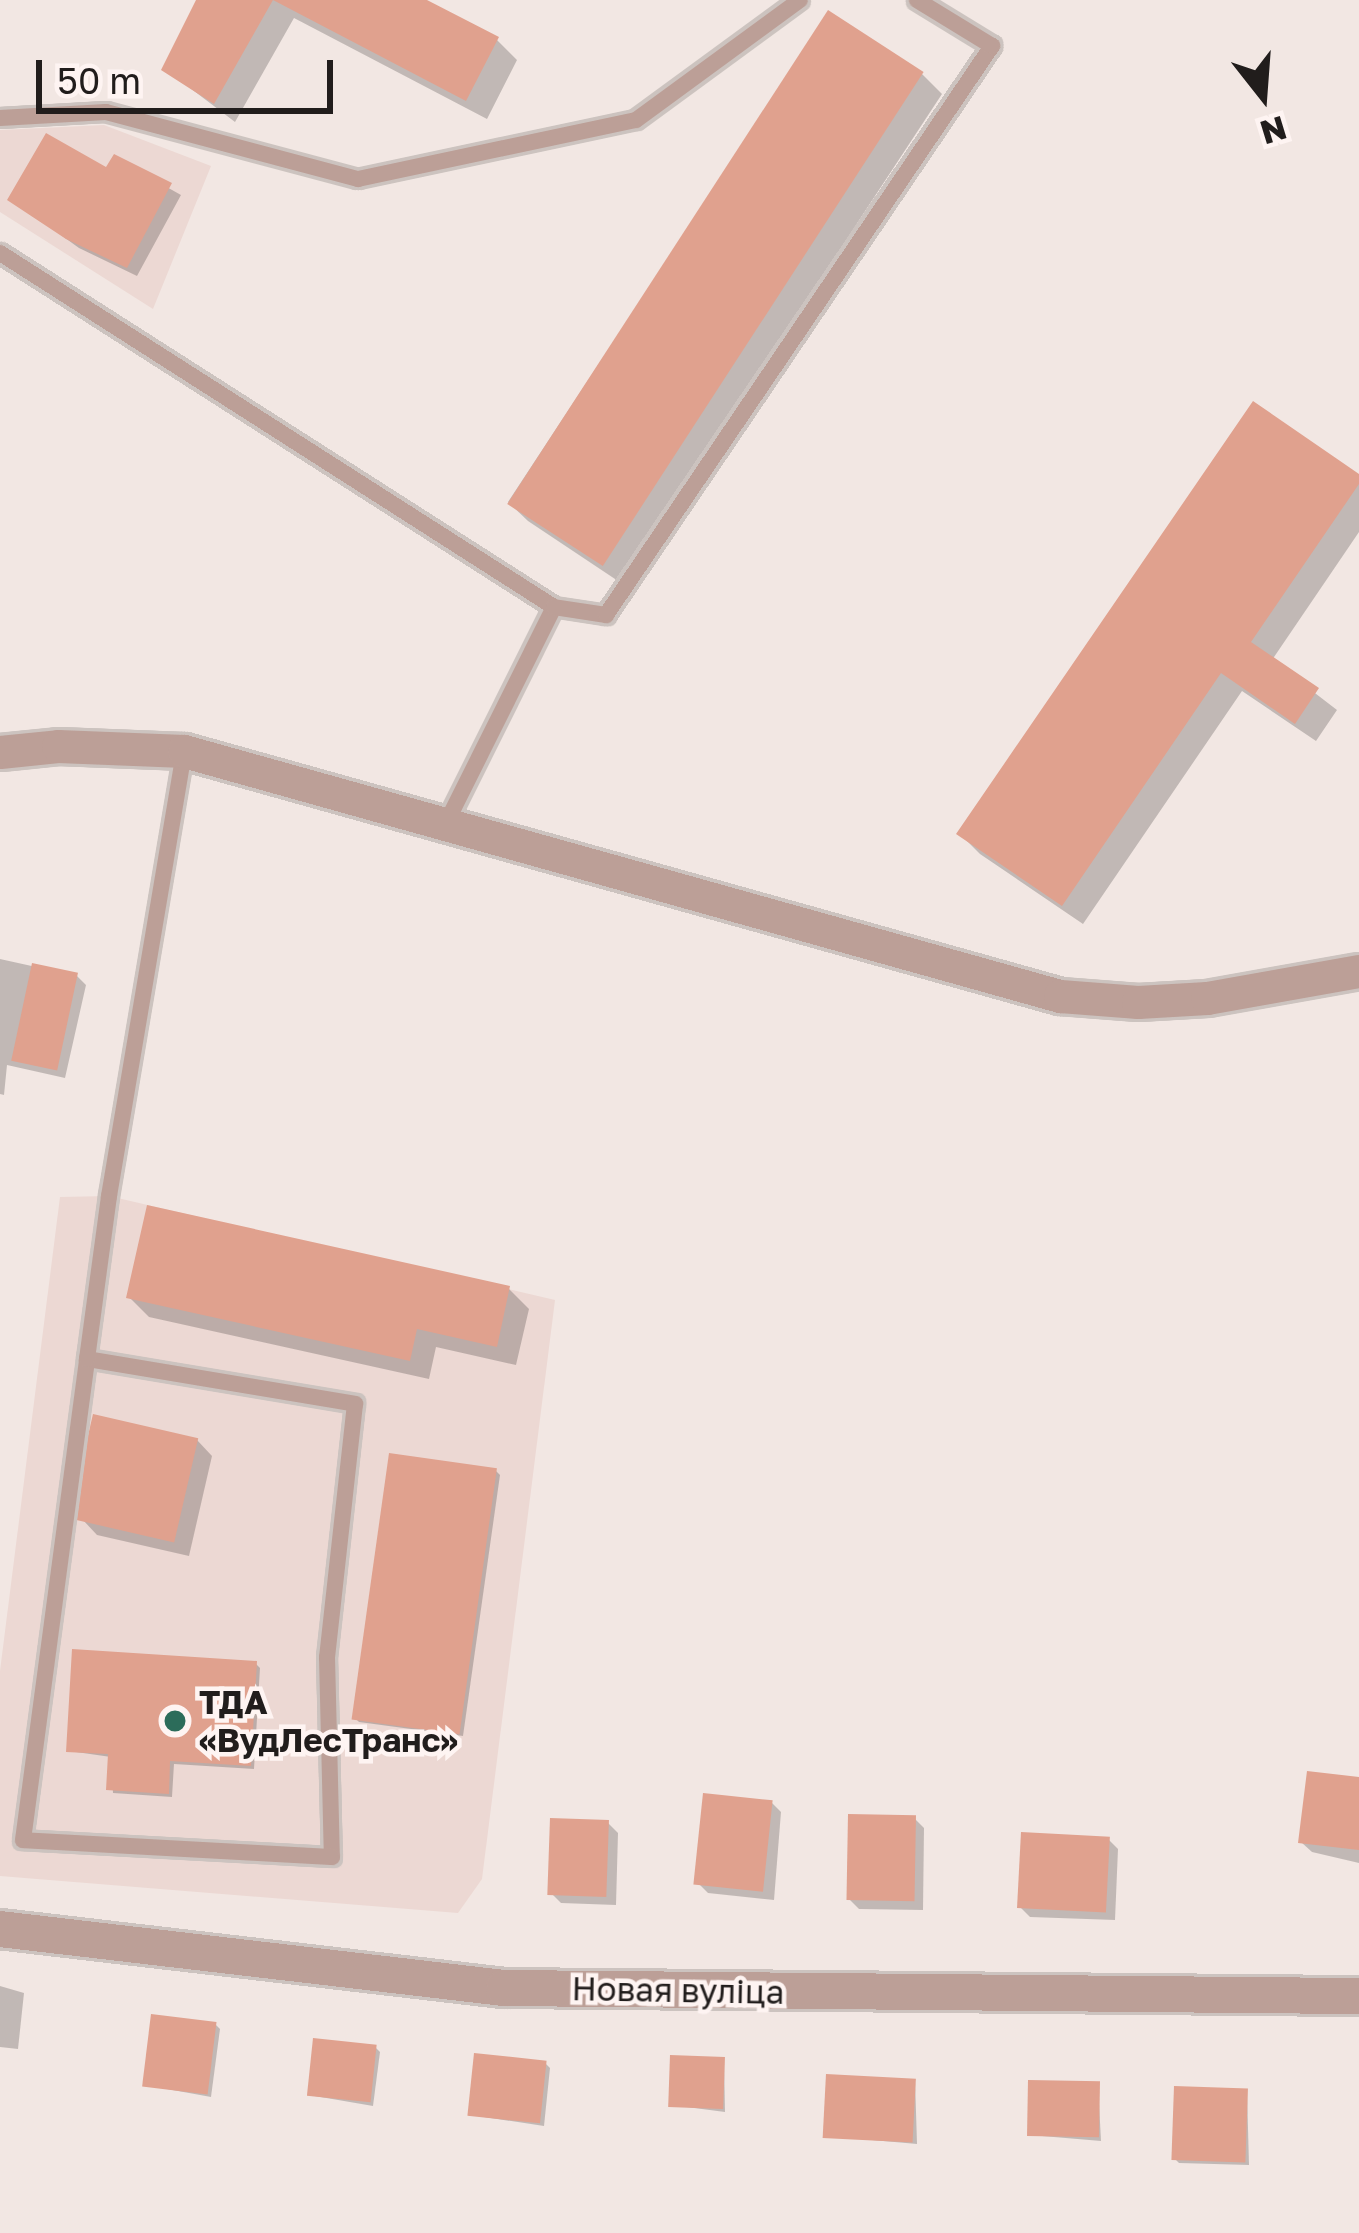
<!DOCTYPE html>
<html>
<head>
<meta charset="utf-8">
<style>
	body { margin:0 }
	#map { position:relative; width:1359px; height:2233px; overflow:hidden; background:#f2e7e3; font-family:"Golos Text",sans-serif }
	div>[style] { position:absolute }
	.built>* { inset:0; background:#ecd8d3 }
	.shadow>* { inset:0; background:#0003 }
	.building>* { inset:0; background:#e0a18e; transform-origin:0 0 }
	.roads { filter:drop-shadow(3px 0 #ccc3bf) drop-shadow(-3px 0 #ccc3bf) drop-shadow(0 3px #ccc3bf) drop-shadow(0 -3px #ccc3bf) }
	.service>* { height:16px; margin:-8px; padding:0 8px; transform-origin:8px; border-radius:8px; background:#bc9f97 }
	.minor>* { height:33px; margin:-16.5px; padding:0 16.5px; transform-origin:16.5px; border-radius:16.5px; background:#bc9f97 }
	.tertiary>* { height:36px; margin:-18px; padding:0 18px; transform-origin:18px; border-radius:18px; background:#bc9f97 }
	.dots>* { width:33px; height:33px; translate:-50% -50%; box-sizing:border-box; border:6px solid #fef4f2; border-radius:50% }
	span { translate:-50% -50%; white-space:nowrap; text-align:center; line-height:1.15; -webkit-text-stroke:9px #fef4f2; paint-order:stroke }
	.poi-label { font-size:33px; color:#211d1c; font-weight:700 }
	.left { translate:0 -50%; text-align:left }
	.street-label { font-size:33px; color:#211d1c }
	.north { position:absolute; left:1203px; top:36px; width:120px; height:120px; -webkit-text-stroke:9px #fef4f2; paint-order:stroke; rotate:163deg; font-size:33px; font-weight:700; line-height:48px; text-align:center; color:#211d1c }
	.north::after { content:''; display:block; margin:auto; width:42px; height:54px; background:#211d1c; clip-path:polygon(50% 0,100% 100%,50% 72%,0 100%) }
	.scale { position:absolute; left:36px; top:60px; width:297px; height:54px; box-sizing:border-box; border:6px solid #211d1c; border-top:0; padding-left:15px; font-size:36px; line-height:42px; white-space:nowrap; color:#211d1c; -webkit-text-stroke:9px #fef4f2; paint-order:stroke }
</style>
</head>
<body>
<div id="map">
	<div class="built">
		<div style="clip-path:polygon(104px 125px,211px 166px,153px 309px,0 212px,0 130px)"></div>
		<div style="clip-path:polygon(109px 1196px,555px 1300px,482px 1879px,458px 1913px,0 1876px,0 1671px,60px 1197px)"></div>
	</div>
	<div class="shadow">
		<div style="clip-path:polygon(200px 0,420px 0,497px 40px,517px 60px,487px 119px,294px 18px,235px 122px,165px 69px)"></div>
		<div style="clip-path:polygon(829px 14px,922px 74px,942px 94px,621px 583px,528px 521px,508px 502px)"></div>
		<div style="clip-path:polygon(115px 158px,181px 195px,137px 276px,79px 248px,11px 199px,107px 171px)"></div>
		<div style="clip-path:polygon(1359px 477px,1359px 532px,1272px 660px,1337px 710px,1316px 741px,1242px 691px,1083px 924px,980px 854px,960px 834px)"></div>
		<div style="clip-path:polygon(0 959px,77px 976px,86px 985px,65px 1078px,7px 1065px,4px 1095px,0 1094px)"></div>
		<div style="clip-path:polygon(509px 1289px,529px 1309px,516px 1365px,436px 1347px,429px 1379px,149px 1317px,129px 1297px)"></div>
		<div style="clip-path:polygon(197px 1440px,212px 1456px,189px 1556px,97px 1535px,82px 1519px)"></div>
		<div style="clip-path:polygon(496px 1471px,500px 1475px,463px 1736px,359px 1722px,355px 1718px)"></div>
		<div style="clip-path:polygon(256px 1664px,260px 1668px,254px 1769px,174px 1764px,172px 1797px,113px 1793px,111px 1757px,69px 1751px)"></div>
		<div style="clip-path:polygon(1359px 1780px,1359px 1863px,1312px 1852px,1301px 1842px)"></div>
		<div style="clip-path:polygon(771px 1802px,781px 1812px,774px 1900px,708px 1893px,698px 1883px)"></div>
		<div style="clip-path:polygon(914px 1818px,924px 1828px,923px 1910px,859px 1909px,849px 1899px)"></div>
		<div style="clip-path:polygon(608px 1823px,618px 1833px,616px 1905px,561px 1903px,551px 1893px)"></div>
		<div style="clip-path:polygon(1108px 1839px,1118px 1849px,1115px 1920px,1030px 1917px,1020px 1907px)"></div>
		<div style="clip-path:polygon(0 1986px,24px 1993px,18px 2049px,0 2047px)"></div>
		<div style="clip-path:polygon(216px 2025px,220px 2029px,211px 2097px,145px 2085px)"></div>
		<div style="clip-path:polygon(376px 2048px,380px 2052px,373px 2106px,309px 2095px)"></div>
		<div style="clip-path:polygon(724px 2060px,725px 2112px,671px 2105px)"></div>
		<div style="clip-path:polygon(546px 2064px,550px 2068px,544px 2126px,471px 2115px)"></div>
		<div style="clip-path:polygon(915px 2080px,917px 2144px,827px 2136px)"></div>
		<div style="clip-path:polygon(1098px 2084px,1101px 2141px,1030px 2135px)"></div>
		<div style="clip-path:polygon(1247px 2091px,1249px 2165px,1179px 2163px,1175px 2159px)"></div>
	</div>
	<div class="building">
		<div style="clip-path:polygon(196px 0,427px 0,499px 37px,466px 101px,273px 0,214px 104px,161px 70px)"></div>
		<div style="left:828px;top:10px;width:114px;height:589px;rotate:33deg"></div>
		<div style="clip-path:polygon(46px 133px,106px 167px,114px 154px,172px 183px,127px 268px,66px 239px,7px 200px)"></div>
		<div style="clip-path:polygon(1253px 401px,1359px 474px,1359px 484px,1251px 642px,1319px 688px,1295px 724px,1221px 673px,1062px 906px,956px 834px)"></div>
		<div style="left:32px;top:963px;width:47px;height:100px;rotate:12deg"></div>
		<div style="clip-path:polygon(147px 1205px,510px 1286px,497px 1347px,417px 1329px,410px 1361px,126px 1298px)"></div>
		<div style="left:93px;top:1414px;width:108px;height:107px;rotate:13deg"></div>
		<div style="left:389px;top:1453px;width:109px;height:269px;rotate:8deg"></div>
		<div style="clip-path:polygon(72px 1649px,257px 1661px,251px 1766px,170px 1761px,169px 1794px,106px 1790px,108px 1754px,66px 1752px)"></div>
		<div style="clip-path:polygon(1307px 1771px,1359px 1777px,1359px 1850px,1298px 1843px)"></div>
		<div style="left:703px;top:1793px;width:70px;height:92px;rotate:6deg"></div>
		<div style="left:848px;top:1814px;width:68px;height:86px;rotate:1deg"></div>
		<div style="left:550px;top:1818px;width:59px;height:77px;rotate:2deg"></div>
		<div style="left:1021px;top:1832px;width:89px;height:76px;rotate:3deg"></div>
		<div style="left:151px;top:2014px;width:66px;height:73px;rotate:7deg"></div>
		<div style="left:313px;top:2038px;width:64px;height:58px;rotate:6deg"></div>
		<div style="left:474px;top:2053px;width:73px;height:63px;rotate:6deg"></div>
		<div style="left:670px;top:2055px;width:55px;height:52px;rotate:2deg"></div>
		<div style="left:826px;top:2074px;width:90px;height:64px;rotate:3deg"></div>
		<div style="left:1028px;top:2080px;width:72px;height:56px;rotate:1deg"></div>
		<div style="left:1174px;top:2086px;width:74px;height:74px;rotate:2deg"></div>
	</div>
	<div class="roads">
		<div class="service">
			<div style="left:0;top:118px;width:106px;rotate:-3.2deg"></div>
			<div style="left:106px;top:112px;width:261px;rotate:14.9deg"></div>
			<div style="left:358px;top:179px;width:284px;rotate:-12deg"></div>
			<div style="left:636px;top:120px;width:203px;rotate:-36.2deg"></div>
			<div style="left:0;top:253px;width:657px;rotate:32.58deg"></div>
			<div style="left:554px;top:607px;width:240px;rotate:116.5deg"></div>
			<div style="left:554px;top:607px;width:53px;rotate:8.7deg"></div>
			<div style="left:606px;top:615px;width:688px;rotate:-55.85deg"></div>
			<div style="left:992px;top:46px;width:88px;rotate:-148.5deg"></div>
			<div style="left:87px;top:1359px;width:272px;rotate:9.5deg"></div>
			<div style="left:355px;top:1404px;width:255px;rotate:96.3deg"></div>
			<div style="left:327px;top:1657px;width:200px;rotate:88.6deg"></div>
			<div style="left:332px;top:1857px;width:309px;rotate:-176.9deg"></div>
			<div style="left:23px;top:1840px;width:485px;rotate:-82.4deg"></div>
			<div style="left:87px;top:1359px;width:164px;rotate:-82.3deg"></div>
			<div style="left:109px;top:1196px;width:451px;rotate:-80.4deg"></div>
		</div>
		<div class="minor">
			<div style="left:0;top:752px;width:58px;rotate:-5.9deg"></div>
			<div style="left:58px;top:746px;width:126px;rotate:2.3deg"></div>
			<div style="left:184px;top:751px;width:910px;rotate:15.63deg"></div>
			<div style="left:1060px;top:996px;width:78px;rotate:4.4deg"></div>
			<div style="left:1138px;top:1002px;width:69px;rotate:-3.3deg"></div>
			<div style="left:1207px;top:998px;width:154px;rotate:-10.1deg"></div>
		</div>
		<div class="tertiary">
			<div style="left:0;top:1929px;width:507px;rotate:6.68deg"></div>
			<div style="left:504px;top:1988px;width:855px;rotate:0.54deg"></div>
		</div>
	</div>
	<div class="dots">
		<div style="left:175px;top:1721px;background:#2c6c5a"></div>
	</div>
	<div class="poi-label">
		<span class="left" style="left:199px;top:1721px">ТДА<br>«ВудЛесТранс»</span>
	</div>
	<div class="street-label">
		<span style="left:678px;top:1990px;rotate:1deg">Новая вуліца</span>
	</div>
	<div class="north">N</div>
	<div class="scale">50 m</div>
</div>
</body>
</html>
